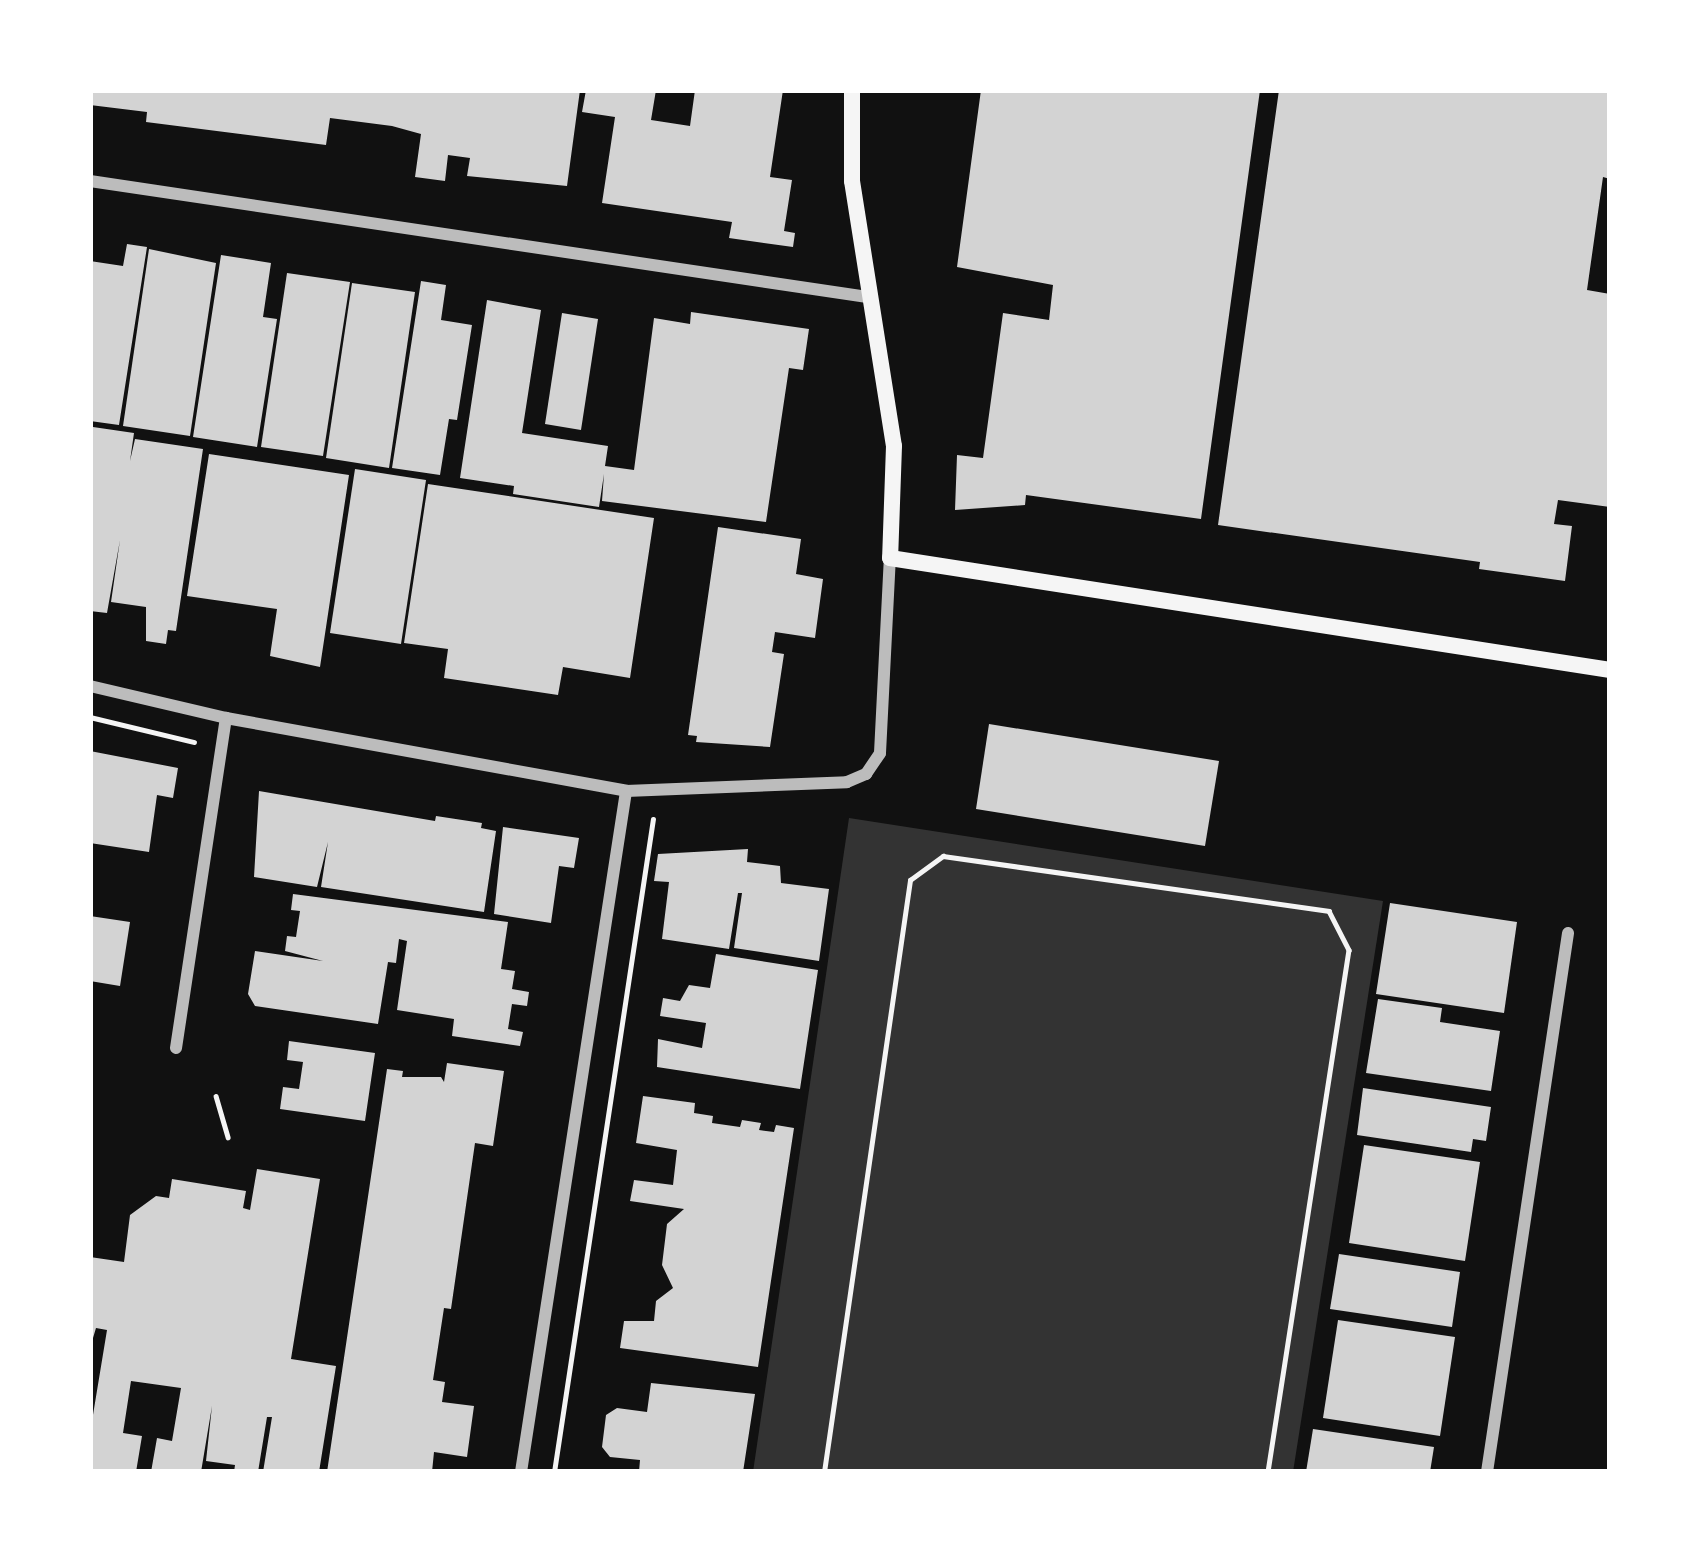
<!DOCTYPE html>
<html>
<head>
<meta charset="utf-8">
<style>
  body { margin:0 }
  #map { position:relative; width:1700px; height:1562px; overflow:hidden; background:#111; font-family:Barlow,sans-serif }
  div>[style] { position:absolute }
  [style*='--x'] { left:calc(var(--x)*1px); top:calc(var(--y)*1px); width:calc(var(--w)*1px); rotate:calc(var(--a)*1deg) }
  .water>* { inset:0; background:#333 }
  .building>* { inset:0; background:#d3d3d3 }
  .path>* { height:4.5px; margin:-2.25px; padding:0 2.25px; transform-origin:2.25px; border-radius:2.25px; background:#f5f5f5 }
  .minor>* { height:12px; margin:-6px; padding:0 6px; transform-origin:6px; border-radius:6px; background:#bcbcbc }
  .secondary>* { height:16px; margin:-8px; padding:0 8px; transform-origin:8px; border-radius:8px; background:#f5f5f5 }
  span { translate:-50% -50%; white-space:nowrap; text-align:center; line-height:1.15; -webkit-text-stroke:9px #fff; paint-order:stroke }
  .frame { position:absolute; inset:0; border:93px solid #fff; pointer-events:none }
</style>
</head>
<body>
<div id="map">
  <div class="water">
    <i style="clip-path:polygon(849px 818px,1383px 901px,1293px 1472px,753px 1472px)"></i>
  </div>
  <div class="building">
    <i style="clip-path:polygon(90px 90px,580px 90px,567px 186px,467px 176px,470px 158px,448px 155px,445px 181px,415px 177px,421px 134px,392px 126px,330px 118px,326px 145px,146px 122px,147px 112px,90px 105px)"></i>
    <i style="clip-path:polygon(586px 90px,656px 90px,651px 120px,690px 126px,695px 90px,783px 90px,770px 177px,792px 180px,784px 231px,795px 233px,793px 247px,729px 238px,732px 222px,602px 203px,615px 117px,582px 112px)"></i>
    <i style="clip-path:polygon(981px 90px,1260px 90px,1201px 519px,1026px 495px,1025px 505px,955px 510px,957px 455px,983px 458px,1003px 313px,1049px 320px,1053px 285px,957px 267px)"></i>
    <i style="clip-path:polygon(1279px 90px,1610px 90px,1610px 179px,1603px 177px,1587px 290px,1610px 294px,1610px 507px,1558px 500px,1554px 524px,1572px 526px,1565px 581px,1479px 569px,1480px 562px,1218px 525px)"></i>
    <i style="clip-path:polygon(127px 244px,147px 247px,119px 425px,90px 421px,90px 261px,123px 266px)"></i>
    <i style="clip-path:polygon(149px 249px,216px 263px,190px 436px,123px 426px)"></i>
    <i style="clip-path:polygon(221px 255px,271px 263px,263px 317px,277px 319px,257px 447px,193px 437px)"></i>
    <i style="clip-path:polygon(287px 273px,350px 282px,323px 456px,261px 447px)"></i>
    <i style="clip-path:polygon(421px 281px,446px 285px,441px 320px,472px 325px,457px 420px,449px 419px,440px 475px,392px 468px)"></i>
    <i style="clip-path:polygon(352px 283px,415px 292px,389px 468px,326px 458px)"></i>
    <i style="clip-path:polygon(487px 300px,541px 310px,522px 433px,608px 446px,605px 466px,634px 470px,654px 318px,690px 324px,691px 312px,809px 329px,803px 370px,789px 368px,766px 522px,602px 501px,604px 474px,599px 507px,513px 494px,514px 486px,460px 478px)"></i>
    <i style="clip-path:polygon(562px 313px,598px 319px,581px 430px,545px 424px)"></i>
    <i style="clip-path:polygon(93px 427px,134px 433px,130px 461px,135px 439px,203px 449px,176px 631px,168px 630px,166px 644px,146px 641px,146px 607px,111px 602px,120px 540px,107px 613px,90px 611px)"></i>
    <i style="clip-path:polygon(209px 454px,349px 475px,320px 667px,270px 656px,277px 609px,187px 596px)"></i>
    <i style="clip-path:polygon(355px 469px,426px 480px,401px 644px,330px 633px)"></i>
    <i style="clip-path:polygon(428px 484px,654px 518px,630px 678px,563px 667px,558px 695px,444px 678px,448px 649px,404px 643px)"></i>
    <i style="clip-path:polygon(718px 527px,801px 539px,796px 574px,823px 579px,815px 638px,775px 632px,772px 652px,784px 654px,770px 747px,696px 742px,697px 736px,688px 735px)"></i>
    <i style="clip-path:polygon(989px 724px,1219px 761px,1205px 846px,976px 809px)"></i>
    <i style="clip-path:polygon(90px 751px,178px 768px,173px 798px,157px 795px,149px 852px,90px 843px)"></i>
    <i style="clip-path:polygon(259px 791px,435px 821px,436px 816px,482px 823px,481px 828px,496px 831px,484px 912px,321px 887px,328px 842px,317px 887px,254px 877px)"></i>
    <i style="clip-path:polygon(503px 827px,579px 838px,574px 868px,559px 866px,551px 923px,494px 914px)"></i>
    <i style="clip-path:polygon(748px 849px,747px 862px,780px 866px,781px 883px,829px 889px,819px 961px,734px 948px,742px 893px,738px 893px,729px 949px,662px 939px,669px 882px,654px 881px,658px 854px)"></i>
    <i style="clip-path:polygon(293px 894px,508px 922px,501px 969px,515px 971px,512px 989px,529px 992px,527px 1006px,512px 1004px,508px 1029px,523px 1032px,520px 1046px,452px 1036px,454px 1019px,397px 1010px,407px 941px,399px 939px,396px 963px,388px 962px,378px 1024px,255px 1006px,248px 994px,255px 951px,323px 961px,285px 951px,287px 936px,296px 937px,300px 911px,291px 910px)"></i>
    <i style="clip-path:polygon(1390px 903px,1517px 922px,1504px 1013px,1376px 994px)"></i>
    <i style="clip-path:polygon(90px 916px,130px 922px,120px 986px,90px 981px)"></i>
    <i style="clip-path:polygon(716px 954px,818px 970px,800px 1089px,657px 1067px,658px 1039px,702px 1048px,706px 1023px,660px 1016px,663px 998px,680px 1001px,689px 985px,710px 988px)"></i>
    <i style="clip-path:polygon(1378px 999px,1442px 1008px,1440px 1022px,1500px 1031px,1491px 1091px,1366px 1073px)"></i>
    <i style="clip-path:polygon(289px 1041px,375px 1053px,365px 1121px,280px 1109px,283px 1087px,299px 1089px,303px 1062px,287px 1060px)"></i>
    <i style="clip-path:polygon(447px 1063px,504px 1071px,493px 1146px,475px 1143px,451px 1309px,444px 1308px,433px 1380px,445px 1382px,442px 1402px,474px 1406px,467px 1457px,434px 1452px,432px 1472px,327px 1472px,387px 1069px,403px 1071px,402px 1077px,441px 1077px,444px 1082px)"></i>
    <i style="clip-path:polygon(1363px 1088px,1491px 1107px,1486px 1141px,1473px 1139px,1471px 1152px,1357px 1135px)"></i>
    <i style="clip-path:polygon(643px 1096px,695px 1103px,694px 1113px,713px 1116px,712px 1123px,740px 1127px,742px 1120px,761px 1123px,759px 1130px,774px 1132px,776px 1125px,794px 1128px,758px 1367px,620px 1348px,624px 1321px,654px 1321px,656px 1301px,673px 1288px,662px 1265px,667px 1224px,684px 1209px,630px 1201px,634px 1180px,673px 1185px,677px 1150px,636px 1143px)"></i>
    <i style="clip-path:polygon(1364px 1145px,1480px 1162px,1465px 1261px,1349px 1243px)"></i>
    <i style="clip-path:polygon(257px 1169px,320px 1179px,291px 1359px,336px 1366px,319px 1472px,263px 1472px,272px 1417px,267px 1417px,258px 1472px,234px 1472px,235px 1465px,206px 1461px,212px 1406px,201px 1472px,151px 1472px,157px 1438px,172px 1441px,181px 1388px,131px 1381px,123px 1433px,142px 1436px,136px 1472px,90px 1472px,90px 1433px,107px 1330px,96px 1328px,90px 1348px,90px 1257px,124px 1262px,130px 1215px,156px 1196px,169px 1198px,172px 1179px,246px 1191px,243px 1208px,250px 1210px)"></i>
    <i style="clip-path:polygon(1339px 1254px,1460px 1272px,1452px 1327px,1330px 1309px)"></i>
    <i style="clip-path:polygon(1338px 1320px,1455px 1337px,1440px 1436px,1323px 1418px)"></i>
    <i style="clip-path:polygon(651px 1383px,755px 1394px,743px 1472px,639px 1472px,640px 1460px,610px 1457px,602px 1447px,606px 1415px,617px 1408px,647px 1412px)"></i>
    <i style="clip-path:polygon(1313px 1429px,1434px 1447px,1430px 1472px,1306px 1472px)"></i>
  </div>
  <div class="path">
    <i style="--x:90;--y:717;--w:107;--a:13.5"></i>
    <i style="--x:216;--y:1096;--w:43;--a:73.7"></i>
    <i style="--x:554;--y:1472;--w:660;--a:-81.38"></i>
    <i style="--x:824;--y:1472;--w:598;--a:-81.73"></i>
    <i style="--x:910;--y:880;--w:41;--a:-36"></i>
    <i style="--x:943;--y:856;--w:390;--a:8.1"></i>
    <i style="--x:1329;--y:911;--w:44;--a:62.9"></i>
    <i style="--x:1349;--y:950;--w:528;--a:98.82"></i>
  </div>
  <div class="minor">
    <i style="--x:90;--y:181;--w:786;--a:8.49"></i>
    <i style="--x:90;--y:686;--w:140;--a:13.2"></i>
    <i style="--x:226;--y:718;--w:407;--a:10.3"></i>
    <i style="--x:626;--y:791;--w:221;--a:-2.3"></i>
    <i style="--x:847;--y:782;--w:21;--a:-23"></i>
    <i style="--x:866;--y:774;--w:25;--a:-56"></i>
    <i style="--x:880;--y:753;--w:195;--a:-87.1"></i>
    <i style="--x:176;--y:1048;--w:334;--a:-81.4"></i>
    <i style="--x:521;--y:1472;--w:689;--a:-81.23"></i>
    <i style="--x:1487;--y:1472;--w:545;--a:-81.45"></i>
  </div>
  <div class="secondary">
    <i style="--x:852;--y:90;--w:91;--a:90"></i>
    <i style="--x:852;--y:181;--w:268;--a:81"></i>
    <i style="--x:894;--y:446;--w:112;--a:92"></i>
    <i style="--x:890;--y:558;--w:729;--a:8.84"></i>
  </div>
  <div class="frame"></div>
</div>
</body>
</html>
